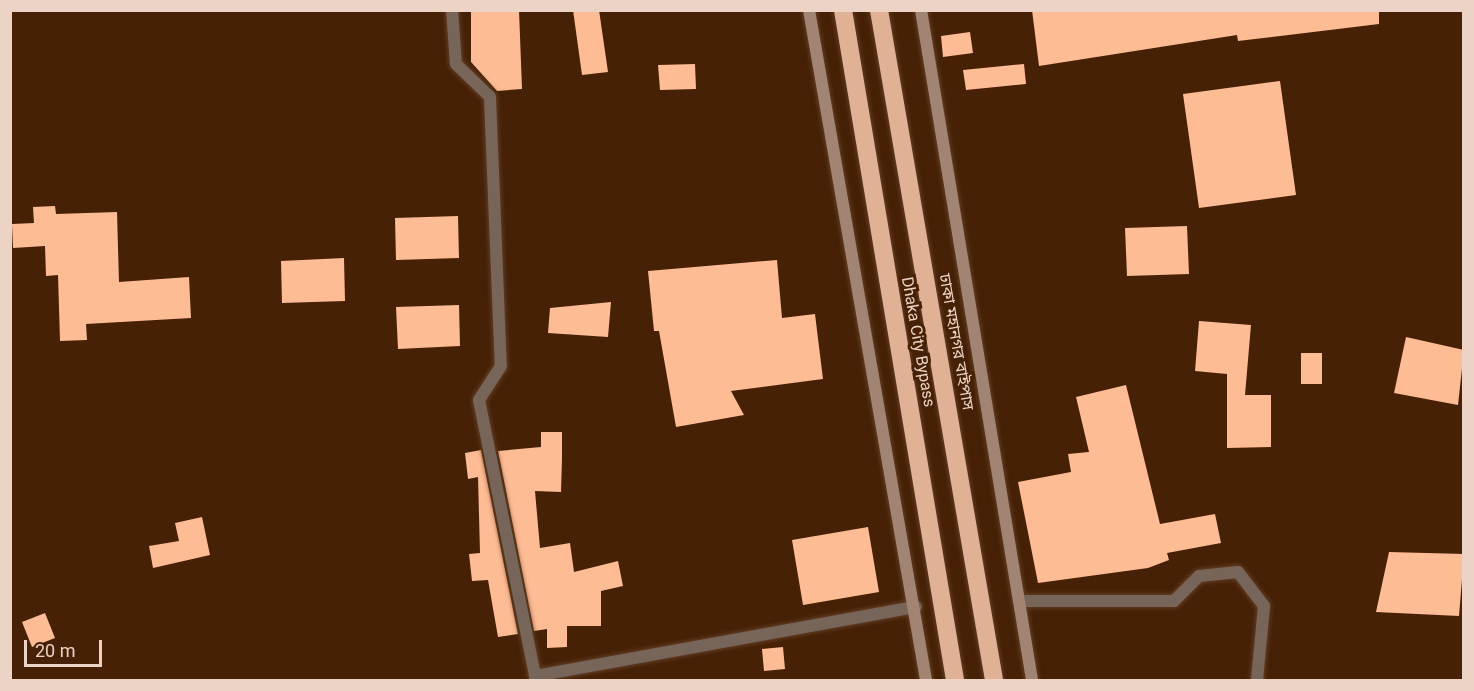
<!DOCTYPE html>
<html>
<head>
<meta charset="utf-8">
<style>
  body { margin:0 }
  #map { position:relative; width:1474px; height:691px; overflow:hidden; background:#462106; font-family:Roboto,"Noto Sans Bengali",sans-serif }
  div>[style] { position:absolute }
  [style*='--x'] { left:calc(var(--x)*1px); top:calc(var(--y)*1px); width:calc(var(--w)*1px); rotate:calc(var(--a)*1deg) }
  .building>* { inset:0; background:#fdbc94 }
  .roads { filter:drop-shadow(0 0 2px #613d25) drop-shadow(0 0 2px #613d25) }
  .street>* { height:12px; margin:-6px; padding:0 6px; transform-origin:6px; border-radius:6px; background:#786559 }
  .secondary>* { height:12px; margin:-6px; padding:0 6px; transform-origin:6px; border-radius:6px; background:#a28472 }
  .highway>* { height:18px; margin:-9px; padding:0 9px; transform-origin:9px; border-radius:9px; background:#e0b195 }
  span { translate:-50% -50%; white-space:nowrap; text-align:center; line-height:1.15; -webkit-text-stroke:6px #462106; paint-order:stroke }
  .street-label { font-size:16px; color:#ecd3c5 }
  .frame { position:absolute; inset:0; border:12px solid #ecd3c5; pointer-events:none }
  .scale { position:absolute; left:24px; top:640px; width:78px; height:27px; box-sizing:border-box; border:3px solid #ecd3c5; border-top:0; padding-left:8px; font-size:18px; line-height:21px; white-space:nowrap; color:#ecd3c5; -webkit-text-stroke:4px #462106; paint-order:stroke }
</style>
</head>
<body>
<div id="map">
  <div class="building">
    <i style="clip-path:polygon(471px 10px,519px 10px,522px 89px,497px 91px,471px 62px)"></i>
    <i style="clip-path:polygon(573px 10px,599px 10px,608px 72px,582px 75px)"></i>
    <i style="clip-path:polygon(1032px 10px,1379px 10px,1379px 24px,1238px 41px,1237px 35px,1039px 66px)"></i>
    <i style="clip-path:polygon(970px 32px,973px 53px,943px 57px,941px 36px)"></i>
    <i style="clip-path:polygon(695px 64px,696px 89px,660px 90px,658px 65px)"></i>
    <i style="clip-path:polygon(1024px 64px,1026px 84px,966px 90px,963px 70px)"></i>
    <i style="clip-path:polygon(1280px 81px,1296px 195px,1199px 208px,1183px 94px)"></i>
    <i style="clip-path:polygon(55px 206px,56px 214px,117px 212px,119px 282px,189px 277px,191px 318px,86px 324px,87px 340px,60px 341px,58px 275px,46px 276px,45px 246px,13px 248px,12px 224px,34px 223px,33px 207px)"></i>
    <i style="clip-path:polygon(458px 216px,459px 258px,396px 260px,395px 218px)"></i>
    <i style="clip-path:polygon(1187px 226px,1189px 274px,1127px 276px,1125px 228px)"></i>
    <i style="clip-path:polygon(344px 258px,345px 301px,282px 303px,281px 261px)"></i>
    <i style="clip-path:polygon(777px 260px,782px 318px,815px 314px,823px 379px,731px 391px,744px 415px,676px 427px,659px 331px,654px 331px,648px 271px)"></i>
    <i style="clip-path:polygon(611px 302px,608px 337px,548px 333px,550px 308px)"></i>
    <i style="clip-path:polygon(459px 305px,460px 346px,398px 349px,396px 307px)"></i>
    <i style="clip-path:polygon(1199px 321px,1251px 325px,1245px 395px,1271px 395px,1271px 447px,1227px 448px,1227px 374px,1195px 371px)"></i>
    <i style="clip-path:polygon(1406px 337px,1464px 350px,1458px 405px,1394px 393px)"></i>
    <i style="clip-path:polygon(1301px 353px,1322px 353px,1322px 384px,1301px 384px)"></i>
    <i style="clip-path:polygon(1126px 385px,1160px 524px,1215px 514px,1221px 543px,1167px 553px,1169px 560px,1148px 568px,1038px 583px,1018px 482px,1071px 472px,1068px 454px,1089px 452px,1076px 397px)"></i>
    <i style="clip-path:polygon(541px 432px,562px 432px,562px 459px,561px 492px,535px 491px,540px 548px,570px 543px,574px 572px,618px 561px,623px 586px,601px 591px,601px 626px,567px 626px,567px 647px,547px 648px,547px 629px,534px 631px,498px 451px,541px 447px)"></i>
    <i style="clip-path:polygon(481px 450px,518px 634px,498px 637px,488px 580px,472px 581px,469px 554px,480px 553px,478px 477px,468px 479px,465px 453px)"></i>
    <i style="clip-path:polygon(202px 517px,210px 555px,153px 568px,149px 546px,179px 541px,175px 523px)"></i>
    <i style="clip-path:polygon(868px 527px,879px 592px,803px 605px,792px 540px)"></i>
    <i style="clip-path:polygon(1389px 552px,1464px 554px,1459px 616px,1376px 612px)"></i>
    <i style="clip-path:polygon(45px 613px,55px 638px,32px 647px,22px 622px)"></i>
    <i style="clip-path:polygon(783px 647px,785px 669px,764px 671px,762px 649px)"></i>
  </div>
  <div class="roads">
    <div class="street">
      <i style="--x:452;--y:10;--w:54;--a:85.8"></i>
      <i style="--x:456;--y:64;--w:47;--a:44.1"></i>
      <i style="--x:490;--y:97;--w:269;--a:87.7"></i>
      <i style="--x:501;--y:366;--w:40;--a:122.9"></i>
      <i style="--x:479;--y:400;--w:282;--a:78.5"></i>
      <i style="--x:535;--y:676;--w:387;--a:-10.3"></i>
      <i style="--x:1020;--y:601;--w:154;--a:0"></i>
      <i style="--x:1174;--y:601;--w:35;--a:-45"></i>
      <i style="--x:1199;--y:576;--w:39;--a:-6"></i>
      <i style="--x:1238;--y:572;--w:43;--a:52.6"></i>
      <i style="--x:1264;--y:606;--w:74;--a:95.4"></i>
    </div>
    <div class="secondary">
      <i style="--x:809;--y:10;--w:680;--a:80.09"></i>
      <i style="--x:921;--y:10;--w:679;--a:80.59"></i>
    </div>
    <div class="highway">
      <i style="--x:843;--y:10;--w:679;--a:80.51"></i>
      <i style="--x:879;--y:10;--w:680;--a:80.26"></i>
    </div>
  </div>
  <div class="street-label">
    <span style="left:918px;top:342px;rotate:80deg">Dhaka City Bypass</span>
    <span style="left:956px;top:342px;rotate:80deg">ঢাকা মহানগর বাইপাস</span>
  </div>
  <div class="frame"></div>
  <div class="scale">20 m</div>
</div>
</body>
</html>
